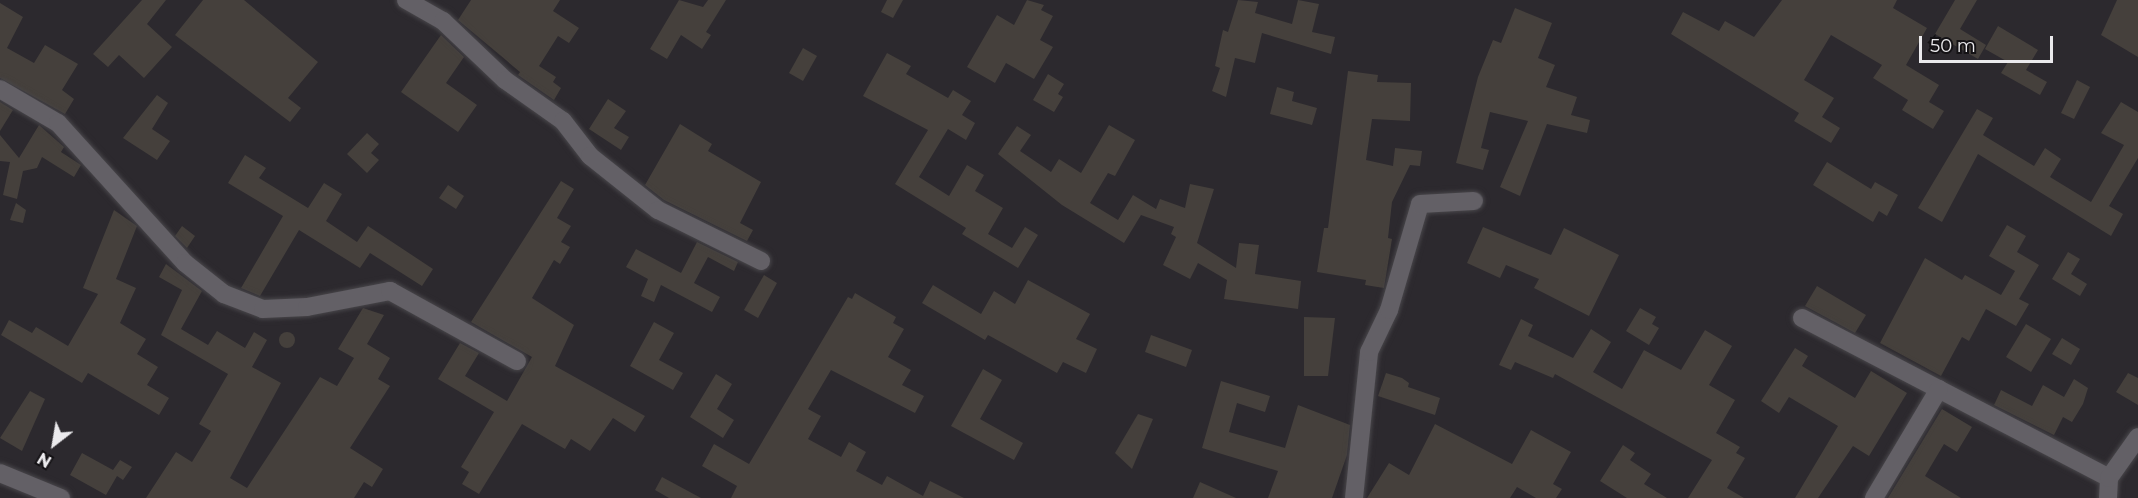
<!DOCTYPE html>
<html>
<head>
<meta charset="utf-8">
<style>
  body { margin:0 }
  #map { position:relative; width:2138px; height:498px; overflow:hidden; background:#2c292e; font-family:Montserrat,sans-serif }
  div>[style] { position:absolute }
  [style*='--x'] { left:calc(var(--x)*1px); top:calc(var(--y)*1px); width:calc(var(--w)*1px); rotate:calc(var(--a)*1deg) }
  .building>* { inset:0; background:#45403c }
  .round { border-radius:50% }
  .roads { filter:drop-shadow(0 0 2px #48464a) drop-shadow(0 0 2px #48464a) }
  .street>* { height:18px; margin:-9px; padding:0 9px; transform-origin:9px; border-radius:9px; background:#636066 }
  span { translate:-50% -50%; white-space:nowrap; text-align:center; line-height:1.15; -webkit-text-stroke:4.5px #141215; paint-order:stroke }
  .north { position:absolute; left:24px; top:414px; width:60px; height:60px; -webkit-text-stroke:4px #141215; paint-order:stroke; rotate:211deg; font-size:16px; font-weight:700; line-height:24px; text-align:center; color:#ebeaed }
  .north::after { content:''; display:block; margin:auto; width:21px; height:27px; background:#ebeaed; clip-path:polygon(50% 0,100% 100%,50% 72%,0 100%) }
  .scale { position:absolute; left:1919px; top:36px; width:134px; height:27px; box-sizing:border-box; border:3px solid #ebeaed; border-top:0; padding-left:8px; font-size:18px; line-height:21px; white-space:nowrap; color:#ebeaed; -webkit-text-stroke:4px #141215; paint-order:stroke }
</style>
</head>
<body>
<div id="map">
  <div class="building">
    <i style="clip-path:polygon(142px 0,166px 0,147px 24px,172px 47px,144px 78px,119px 55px,108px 67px,93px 54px)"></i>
    <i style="clip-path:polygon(203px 0,244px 0,318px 62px,288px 98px,301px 108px,290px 122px,175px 35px)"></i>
    <i style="clip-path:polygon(471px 0,560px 0,553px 11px,579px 28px,569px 43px,558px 36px,539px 66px,556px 77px,553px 82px,561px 88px,554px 100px,518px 75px,520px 72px,458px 20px)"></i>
    <i style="clip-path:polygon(679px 0,703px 7px,708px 0,726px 0,706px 32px,711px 35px,702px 49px,681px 35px,667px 59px,650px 49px)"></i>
    <i style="clip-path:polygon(887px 0,903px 0,893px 18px,881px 12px)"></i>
    <i style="clip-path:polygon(1027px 0,1044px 5px,1041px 10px,1053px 16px,1040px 40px,1053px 47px,1034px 79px,1006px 63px,995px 83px,967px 67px,997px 15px,1014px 25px)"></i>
    <i style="clip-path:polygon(1238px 0,1258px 2px,1255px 13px,1292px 24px,1298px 0,1319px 4px,1312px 32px,1335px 37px,1331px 54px,1262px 33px,1255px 63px,1235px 58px,1226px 97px,1212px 91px,1220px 68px,1215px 66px,1223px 30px,1228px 32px)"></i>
    <i style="clip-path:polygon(1782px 0,1897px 0,1893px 8px,1927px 28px,1906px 65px,1939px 85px,1929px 102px,1944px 111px,1933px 129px,1902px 110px,1908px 100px,1873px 78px,1882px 65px,1831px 35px,1804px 80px,1834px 98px,1822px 117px,1840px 128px,1831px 143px,1794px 121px,1799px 113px,1671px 34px,1683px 12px,1719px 31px,1725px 21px,1754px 37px)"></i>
    <i style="clip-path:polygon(1955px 0,1977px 0,1960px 29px,1986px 45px,1978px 59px,1935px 34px)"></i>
    <i style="clip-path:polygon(2117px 0,2138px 0,2138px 57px,2101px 35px)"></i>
    <i style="clip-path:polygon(0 3px,23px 17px,7px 48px,34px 63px,45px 45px,78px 64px,62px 90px,74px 99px,65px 114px,0 78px)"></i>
    <i style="clip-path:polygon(1515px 8px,1552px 23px,1538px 58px,1555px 65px,1546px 87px,1577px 97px,1571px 115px,1590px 120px,1587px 133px,1547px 124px,1520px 196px,1500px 187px,1528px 121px,1490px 112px,1481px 148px,1489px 150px,1483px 170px,1456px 163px,1478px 77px,1493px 40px,1501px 43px)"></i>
    <i style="clip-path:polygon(1998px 26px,2038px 50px,2026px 70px,2047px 82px,2040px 95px,2001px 73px,2008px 62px,1985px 49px)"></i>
    <i style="clip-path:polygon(441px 35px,464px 57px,446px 83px,477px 105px,458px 132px,401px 92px)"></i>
    <i style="clip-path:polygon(803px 48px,817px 56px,803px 81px,789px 73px)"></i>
    <i style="clip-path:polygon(887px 53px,911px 66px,906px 74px,948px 98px,953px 90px,971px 101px,962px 115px,975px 123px,966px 140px,948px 129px,919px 177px,949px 196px,967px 165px,984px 175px,975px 191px,1003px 208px,988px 234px,1012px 248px,1025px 227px,1038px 235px,1018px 268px,962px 234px,966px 228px,895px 184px,928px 130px,863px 96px)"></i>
    <i style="clip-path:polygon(1348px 71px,1378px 75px,1377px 82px,1411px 83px,1410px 121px,1372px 119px,1366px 160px,1393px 166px,1395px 148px,1422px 151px,1420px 166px,1410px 165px,1392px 202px,1388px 238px,1392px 239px,1384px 288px,1365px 285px,1366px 280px,1317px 272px,1324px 228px,1328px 228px)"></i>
    <i style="clip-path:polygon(1048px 74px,1064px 84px,1058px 94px,1063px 97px,1054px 112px,1033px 100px)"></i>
    <i style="clip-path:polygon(2077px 80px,2090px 87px,2074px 119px,2061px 113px)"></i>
    <i style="clip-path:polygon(1277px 87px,1294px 92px,1292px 101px,1317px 108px,1312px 125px,1270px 114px)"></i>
    <i style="clip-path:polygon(157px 95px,168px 103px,152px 129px,170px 141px,157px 160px,123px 138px)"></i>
    <i style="clip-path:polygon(608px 99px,626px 111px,614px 128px,629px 137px,621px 150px,589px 129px)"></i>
    <i style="clip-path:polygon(0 102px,13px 110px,0 131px)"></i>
    <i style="clip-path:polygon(2121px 102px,2138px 112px,2138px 158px,2109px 206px,2123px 214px,2111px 236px,1978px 154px,1942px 222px,1918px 208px,1977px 109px,1993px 118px,1983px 135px,2034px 166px,2045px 148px,2061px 159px,2050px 177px,2091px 202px,2124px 145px,2101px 133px)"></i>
    <i style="clip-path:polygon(680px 124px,712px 144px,708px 151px,761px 182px,740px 223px,753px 230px,747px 241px,664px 200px,645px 185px)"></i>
    <i style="clip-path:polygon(39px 125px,64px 147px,61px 152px,81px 165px,74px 177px,42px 157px,37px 168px,23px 171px,17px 199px,3px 195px,10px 162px,0 161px,0 135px,19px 158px)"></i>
    <i style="clip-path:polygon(1109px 125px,1135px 140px,1115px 176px,1108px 173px,1090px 203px,1118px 220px,1133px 195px,1156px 209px,1160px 199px,1185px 208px,1190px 184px,1214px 189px,1197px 243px,1236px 268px,1239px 243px,1259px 245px,1255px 274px,1301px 281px,1298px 309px,1224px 299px,1227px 280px,1198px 263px,1190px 279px,1163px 265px,1176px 237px,1171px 234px,1174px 227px,1141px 215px,1124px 243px,1062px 205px,998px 154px,1017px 126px,1031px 135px,1020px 151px,1051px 172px,1059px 159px,1081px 173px)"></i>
    <i style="clip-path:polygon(367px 133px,379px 144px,371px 153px,379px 160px,367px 173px,347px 154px)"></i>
    <i style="clip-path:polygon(245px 155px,266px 168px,259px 178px,308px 208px,324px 183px,342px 194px,326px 221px,357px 242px,368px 226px,433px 269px,422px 286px,370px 253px,360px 268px,299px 230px,260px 296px,241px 288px,283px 216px,228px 183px)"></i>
    <i style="clip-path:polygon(1827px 162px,1871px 189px,1875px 182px,1898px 195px,1887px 216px,1879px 211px,1873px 222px,1813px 185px)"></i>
    <i style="clip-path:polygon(561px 181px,574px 189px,557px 218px,571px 226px,561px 242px,570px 247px,560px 264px,554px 260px,532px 298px,574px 325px,555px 366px,645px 416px,635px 432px,613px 418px,590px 451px,571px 439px,565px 449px,522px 424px,479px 494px,462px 484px,469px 472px,461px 467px,494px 412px,438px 379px,460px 343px,479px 353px,465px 376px,507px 401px,532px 357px,471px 322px)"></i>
    <i style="clip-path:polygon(448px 185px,464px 196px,456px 209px,439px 198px)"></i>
    <i style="clip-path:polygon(16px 203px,26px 210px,23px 223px,10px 220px)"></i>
    <i style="clip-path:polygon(114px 210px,137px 226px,116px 279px,136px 288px,120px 323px,146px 339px,137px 354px,158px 367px,147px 385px,169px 398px,159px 415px,88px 373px,82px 383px,1px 335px,9px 320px,32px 333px,36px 327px,68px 346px,98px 294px,83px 288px)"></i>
    <i style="clip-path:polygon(2007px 225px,2026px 236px,2017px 252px,2039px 265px,2019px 299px,2029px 304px,2016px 326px,1986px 309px,1969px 341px,1962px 337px,1941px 376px,1880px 343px,1925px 258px,1962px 280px,1965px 275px,2001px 295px,2015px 271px,1989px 256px)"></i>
    <i style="clip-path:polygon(182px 226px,195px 236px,187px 248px,175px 236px)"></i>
    <i style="clip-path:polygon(1483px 227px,1551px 255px,1564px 228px,1619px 255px,1589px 316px,1534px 288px,1539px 279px,1506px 265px,1500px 278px,1467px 263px)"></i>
    <i style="clip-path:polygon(697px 242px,738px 262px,734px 271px,708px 257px,694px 283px,720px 297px,712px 312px,661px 285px,654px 302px,641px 296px,648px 279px,626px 267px,636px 249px,681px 273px)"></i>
    <i style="clip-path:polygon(2068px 252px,2080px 259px,2071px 274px,2087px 284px,2080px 296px,2052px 279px)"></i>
    <i style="clip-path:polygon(166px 264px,202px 291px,181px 329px,208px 345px,217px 331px,245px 348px,254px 332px,267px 340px,252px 367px,281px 383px,230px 478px,247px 488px,320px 377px,337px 386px,354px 358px,338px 349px,363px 308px,384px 315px,367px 344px,390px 358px,378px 379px,390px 386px,350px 448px,383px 469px,372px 487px,364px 482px,354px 498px,146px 498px,176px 452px,192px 462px,211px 431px,199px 424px,228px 374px,161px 335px,182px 290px,159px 277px)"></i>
    <i style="clip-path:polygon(764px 275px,777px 283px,758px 318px,744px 310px)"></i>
    <i style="clip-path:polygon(1028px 280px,1090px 314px,1076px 339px,1097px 349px,1086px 373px,1063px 362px,1057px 373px,988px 335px,985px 340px,922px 303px,933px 285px,981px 314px,994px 291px,1015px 304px)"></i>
    <i style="clip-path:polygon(1817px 286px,1866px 315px,1855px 333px,1805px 306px)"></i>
    <i style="clip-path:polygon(855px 293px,896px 317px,893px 323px,904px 329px,888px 357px,911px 370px,902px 385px,924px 396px,915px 413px,831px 370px,808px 409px,821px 416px,808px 439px,841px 457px,849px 442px,866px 452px,856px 471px,882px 485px,887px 476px,923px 496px,930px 481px,964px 498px,731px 498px,737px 486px,702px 466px,714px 444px,749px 464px,848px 297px,852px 299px)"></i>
    <i style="clip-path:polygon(1640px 308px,1656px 317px,1652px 324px,1659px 328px,1649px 345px,1626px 331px)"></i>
    <i style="clip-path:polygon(1304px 317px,1335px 318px,1328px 376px,1304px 376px)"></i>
    <i style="clip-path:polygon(1521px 319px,1533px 325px,1528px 336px,1573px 358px,1591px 329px,1611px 342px,1593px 372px,1622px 389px,1644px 350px,1681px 370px,1705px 330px,1732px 346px,1709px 385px,1735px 400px,1716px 433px,1740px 447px,1736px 453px,1745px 458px,1727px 488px,1744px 498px,1688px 498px,1712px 460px,1555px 374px,1553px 378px,1515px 362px,1511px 370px,1499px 365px)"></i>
    <i style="clip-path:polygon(654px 322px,674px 333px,659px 360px,683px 373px,673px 390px,630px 366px)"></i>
    <i style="clip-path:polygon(2026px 324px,2051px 339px,2031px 372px,2006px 357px)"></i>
    <i class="round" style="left:279px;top:332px;width:16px;height:16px"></i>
    <i style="clip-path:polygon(1151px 335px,1192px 350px,1186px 367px,1145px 352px)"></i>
    <i style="clip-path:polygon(2062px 338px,2080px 349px,2071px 365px,2052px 354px)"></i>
    <i style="clip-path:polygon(1795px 348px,1808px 356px,1802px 366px,1855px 398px,1871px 371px,1907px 393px,1869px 456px,1853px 446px,1818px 498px,1795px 498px,1838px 426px,1789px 397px,1779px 413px,1761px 401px)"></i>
    <i style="clip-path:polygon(983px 369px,1002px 380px,980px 419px,1023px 443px,1014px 460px,951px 426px)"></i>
    <i style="clip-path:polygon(1386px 373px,1402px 378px,1409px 383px,1408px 387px,1440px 398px,1435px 415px,1378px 396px)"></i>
    <i style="clip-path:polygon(2128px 373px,2138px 378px,2138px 405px,2116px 392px)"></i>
    <i style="clip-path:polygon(716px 374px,732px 384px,717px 409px,734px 420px,723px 438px,690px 417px)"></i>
    <i style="clip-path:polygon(2074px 379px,2088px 388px,2083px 404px,2072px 422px,2063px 417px,2054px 435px,1994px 405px,2001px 390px,2032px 406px,2043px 385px,2064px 397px)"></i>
    <i style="clip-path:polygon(1221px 381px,1270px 396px,1265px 412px,1237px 403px,1229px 432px,1285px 448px,1298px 405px,1350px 425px,1347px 455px,1332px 498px,1268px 498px,1278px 471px,1202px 448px)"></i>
    <i style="clip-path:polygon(30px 391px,45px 399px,22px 451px,0 438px)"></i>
    <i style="clip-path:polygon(1942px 409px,1972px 427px,1957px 452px,1944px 444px,1925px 476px,1961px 498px,1888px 498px)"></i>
    <i style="clip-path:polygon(1138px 414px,1153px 419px,1132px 469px,1115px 453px)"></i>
    <i style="clip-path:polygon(1435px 424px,1512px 464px,1531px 430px,1571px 452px,1553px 484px,1562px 489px,1556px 498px,1536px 498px,1517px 487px,1510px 498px,1367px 498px,1389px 463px,1409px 475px)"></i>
    <i style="clip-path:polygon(1623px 445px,1635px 453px,1630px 460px,1651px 474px,1644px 484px,1667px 498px,1627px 498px,1600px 481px)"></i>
    <i style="clip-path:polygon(82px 453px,113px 470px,120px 460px,132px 467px,123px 480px,117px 476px,106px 495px,70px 475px)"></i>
    <i style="clip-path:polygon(662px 477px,701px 498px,669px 498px,655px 490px)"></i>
    <i style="clip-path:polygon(1200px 482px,1236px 498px,1193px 498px)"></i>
  </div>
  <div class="roads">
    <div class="street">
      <i style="--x:406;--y:0;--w:43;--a:29.6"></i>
      <i style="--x:443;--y:21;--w:86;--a:43.6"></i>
      <i style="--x:505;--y:80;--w:71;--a:35.3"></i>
      <i style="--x:563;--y:121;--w:44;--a:52.4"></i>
      <i style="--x:590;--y:156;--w:87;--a:38.5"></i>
      <i style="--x:658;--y:210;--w:115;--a:26.3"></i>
      <i style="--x:0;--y:89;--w:67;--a:30.4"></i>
      <i style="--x:58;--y:123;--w:189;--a:47.8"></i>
      <i style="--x:185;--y:263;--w:50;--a:38.5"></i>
      <i style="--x:224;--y:294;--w:42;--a:21"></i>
      <i style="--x:263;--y:309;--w:44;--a:-2.6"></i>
      <i style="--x:307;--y:307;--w:85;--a:-10.9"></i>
      <i style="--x:390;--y:291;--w:145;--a:28.9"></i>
      <i style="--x:1802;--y:318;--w:346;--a:27.5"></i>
      <i style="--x:0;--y:473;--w:66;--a:22.3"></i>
      <i style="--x:1354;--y:498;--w:147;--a:-84.1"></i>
      <i style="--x:1369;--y:352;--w:47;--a:-64.5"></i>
      <i style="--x:1389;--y:310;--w:110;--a:-73.7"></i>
      <i style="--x:1420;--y:204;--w:54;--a:-3.2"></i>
      <i style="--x:1874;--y:498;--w:127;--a:-59.2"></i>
      <i style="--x:2108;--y:498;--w:20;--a:-87"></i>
      <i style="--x:2109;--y:478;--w:50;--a:-54.7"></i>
    </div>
  </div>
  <div class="north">N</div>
  <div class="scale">50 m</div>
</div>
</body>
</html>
